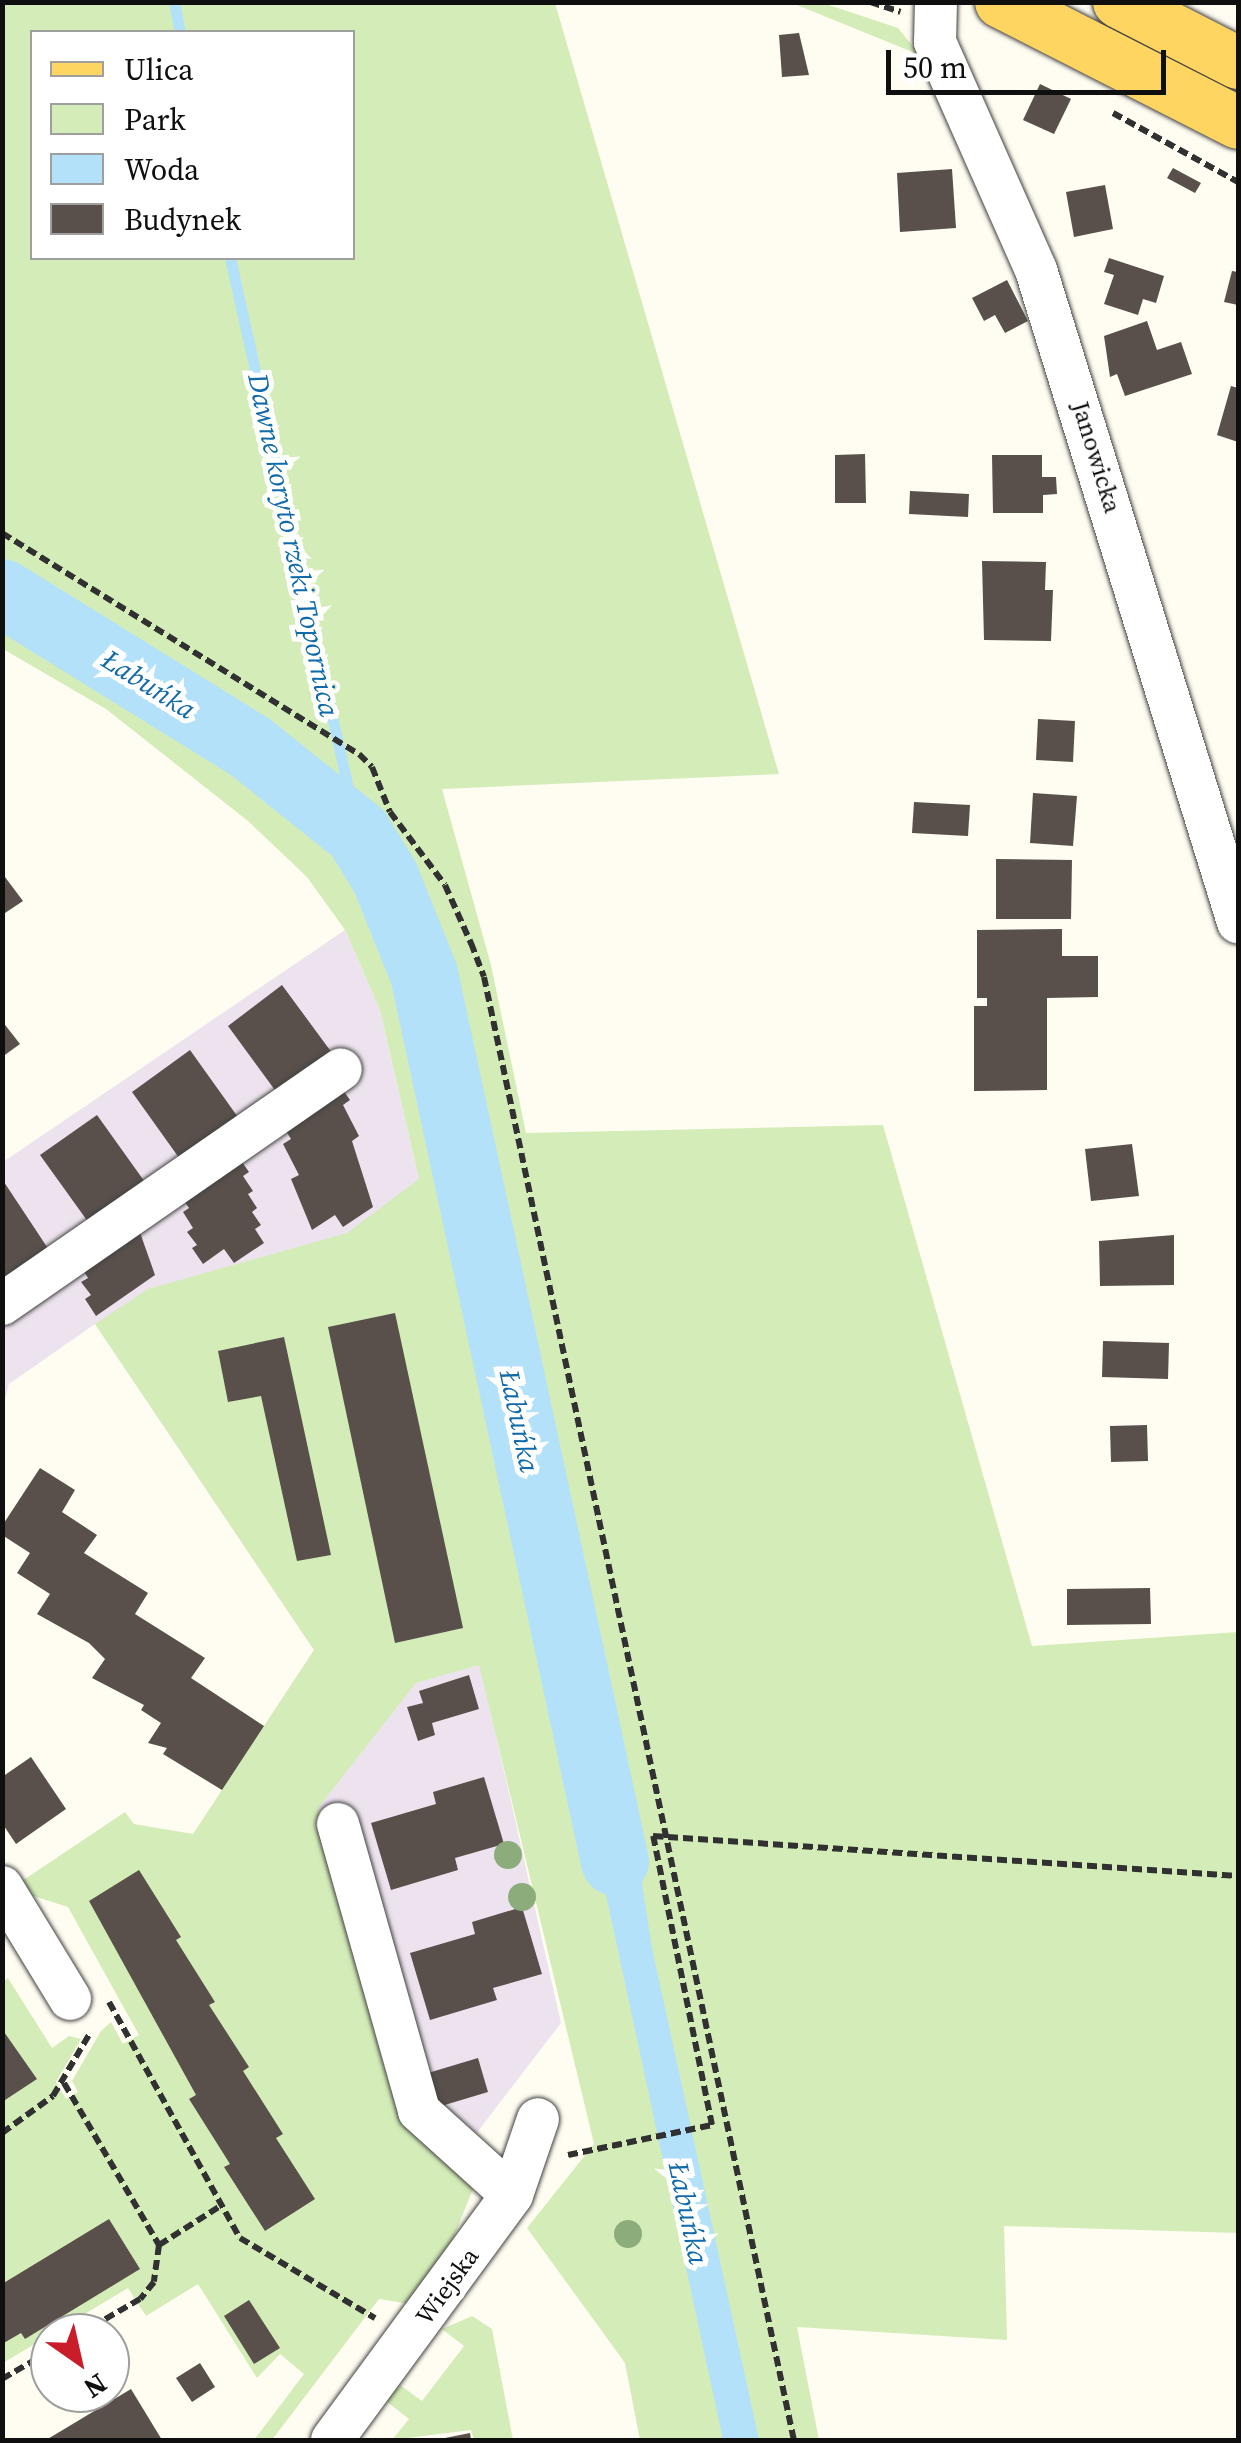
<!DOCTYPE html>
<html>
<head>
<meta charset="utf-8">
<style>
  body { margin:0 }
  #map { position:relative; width:1241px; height:2443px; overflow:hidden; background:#fffcf1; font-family:"Source Serif 4",serif }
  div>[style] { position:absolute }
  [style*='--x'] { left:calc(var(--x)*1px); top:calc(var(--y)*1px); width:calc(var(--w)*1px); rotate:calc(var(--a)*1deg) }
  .industrial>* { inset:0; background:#ede3ee }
  .green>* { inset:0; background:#d4edb8 }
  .water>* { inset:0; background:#b3e1fa }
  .stream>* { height:11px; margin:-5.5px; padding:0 5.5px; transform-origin:5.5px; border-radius:5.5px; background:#b3e1fa }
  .river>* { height:68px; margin:-34px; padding:0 34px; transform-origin:34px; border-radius:34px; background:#b3e1fa }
  .building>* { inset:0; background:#59504b }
  .path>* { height:6px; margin-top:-3px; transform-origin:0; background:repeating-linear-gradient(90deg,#313131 0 10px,transparent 0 15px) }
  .roads { filter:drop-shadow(0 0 2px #424242) drop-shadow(0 0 2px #424242) }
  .minor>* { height:42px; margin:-21px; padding:0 21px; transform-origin:21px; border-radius:21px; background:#fff }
  .major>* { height:52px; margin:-26px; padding:0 26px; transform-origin:26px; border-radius:26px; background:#ffd561 }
  .trees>* { width:28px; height:28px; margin:-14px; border-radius:50%; background:#8cad7b }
  span { translate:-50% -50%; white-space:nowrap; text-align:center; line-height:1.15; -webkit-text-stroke:10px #fff; paint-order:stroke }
  .street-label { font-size:25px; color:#0f0f0f }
  .water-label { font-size:28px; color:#106aaa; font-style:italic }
  .frame { position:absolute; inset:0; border:5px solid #0f0f0f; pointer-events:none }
  .legend { position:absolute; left:30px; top:30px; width:325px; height:230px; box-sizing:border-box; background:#fff; border:2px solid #9f9f9f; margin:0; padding:12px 18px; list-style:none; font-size:30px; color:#0f0f0f }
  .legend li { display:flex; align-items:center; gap:20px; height:50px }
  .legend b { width:50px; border:2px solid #9f9f9f }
  .north { position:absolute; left:30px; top:2313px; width:100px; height:100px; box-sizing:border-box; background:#fff; border:2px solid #9f9f9f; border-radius:50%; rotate:146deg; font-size:28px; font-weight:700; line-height:40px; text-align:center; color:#0f0f0f }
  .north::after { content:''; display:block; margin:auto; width:35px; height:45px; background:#c91e2a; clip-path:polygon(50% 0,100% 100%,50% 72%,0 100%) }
  .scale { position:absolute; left:886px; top:50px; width:280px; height:45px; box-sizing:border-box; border:5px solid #0f0f0f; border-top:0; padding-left:12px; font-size:30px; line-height:35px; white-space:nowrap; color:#0f0f0f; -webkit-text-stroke:8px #fff; paint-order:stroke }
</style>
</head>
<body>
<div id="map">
  <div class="industrial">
    <i style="clip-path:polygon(345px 930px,380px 1010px,419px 1179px,480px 1665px,561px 2023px,452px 2165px,193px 1835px,314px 1650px,95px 1324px,9px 1384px,3px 1409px,3px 1162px)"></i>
  </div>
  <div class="green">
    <i style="clip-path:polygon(evenodd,3px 3px,555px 3px,779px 774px,442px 789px,491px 965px,526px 1133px,883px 1125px,1032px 1646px,1238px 1632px,1238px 2233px,1004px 2226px,1007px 2340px,797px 2327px,819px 2440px,640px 2440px,625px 2363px,527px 2228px,594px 2144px,479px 1665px,416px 1683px,318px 1808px,402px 2119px,473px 2189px,452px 2241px,410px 2304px,379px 2299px,272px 2440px,254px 2440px,304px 2374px,280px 2354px,257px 2378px,198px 2284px,146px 2316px,128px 2288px,3px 2363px,3px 1982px,8px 1978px,52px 2048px,69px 2036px,81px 2039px,56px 2082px,66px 2099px,78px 2092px,72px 2081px,101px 2031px,111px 2022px,123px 2044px,139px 2035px,68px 1907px,27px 1894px,19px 1883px,125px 1812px,134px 1824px,193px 1834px,314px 1650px,95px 1324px,148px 1289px,347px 1233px,419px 1179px,380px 1010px,345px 930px,307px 877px,248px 821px,106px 709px,3px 649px,3px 3px,32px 32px,352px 32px,352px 258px,32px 258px,32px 32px)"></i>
    <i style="clip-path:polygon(792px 3px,823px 3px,898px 28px,920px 55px)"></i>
    <i style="clip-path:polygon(472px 2316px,492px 2329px,513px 2440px,474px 2440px,471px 2430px,392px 2440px,409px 2419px,386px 2401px,400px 2385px,422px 2401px,464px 2346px,442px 2329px)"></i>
  </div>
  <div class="water">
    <i style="clip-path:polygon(617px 1766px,634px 1832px,652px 1948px,759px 2440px,723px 2440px,602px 1876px,587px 1846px,578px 1776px)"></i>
  </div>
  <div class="stream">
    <i style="--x:174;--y:2;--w:31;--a:79"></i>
    <i style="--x:230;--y:258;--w:589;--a:77.45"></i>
  </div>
  <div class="river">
    <i style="--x:2;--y:593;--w:291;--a:31.8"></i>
    <i style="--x:249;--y:746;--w:139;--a:38.6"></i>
    <i style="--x:358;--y:833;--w:52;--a:58.5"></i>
    <i style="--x:385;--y:877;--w:105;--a:68.1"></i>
    <i style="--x:424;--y:974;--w:908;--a:77.86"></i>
  </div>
  <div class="building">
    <i style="clip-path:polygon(799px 33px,809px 75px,782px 77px,779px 35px)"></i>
    <i style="clip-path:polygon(1040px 84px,1071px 99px,1054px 134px,1023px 120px)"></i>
    <i style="clip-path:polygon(1173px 168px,1201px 183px,1195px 193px,1167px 178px)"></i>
    <i style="clip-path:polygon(952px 169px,956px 228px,900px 232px,897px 173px)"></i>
    <i style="clip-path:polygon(1105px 185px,1113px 229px,1074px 237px,1066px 192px)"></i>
    <i style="clip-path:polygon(1109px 258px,1164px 276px,1156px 303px,1143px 299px,1138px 315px,1104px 304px,1114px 275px,1104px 272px)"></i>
    <i style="clip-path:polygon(1232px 271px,1238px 272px,1238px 305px,1224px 302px)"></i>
    <i style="clip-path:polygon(1007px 280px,1028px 321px,1005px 333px,995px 315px,984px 321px,972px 298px)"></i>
    <i style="clip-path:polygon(1147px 321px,1157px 350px,1181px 342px,1192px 374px,1125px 396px,1117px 374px,1110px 377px,1104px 336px)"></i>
    <i style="clip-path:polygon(1231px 386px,1238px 388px,1238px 442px,1217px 435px)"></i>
    <i style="clip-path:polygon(865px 454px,866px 503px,835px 503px,835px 455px)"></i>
    <i style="clip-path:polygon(992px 455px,1042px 455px,1042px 477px,1056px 477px,1057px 494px,1043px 495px,1043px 513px,993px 513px)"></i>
    <i style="clip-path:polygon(910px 491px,969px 494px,968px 517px,909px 514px)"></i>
    <i style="clip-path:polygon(982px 561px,1046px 562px,1045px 590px,1053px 590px,1051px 641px,984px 640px)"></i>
    <i style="clip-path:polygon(1038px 719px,1075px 721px,1073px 762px,1036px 760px)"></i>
    <i style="clip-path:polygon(1033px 793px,1077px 796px,1073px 846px,1030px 843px)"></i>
    <i style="clip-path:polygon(914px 802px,970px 805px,968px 836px,912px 833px)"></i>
    <i style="clip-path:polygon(996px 859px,1072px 860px,1071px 919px,996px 919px)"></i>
    <i style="clip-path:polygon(2px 873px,23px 901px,2px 915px)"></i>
    <i style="clip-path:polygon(1062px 929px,1062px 956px,1098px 956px,1098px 997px,1047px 998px,1047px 1090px,974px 1091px,974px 1006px,987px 1006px,987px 998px,977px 998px,977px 930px)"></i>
    <i style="clip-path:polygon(282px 985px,335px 1057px,280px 1097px,228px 1026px)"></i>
    <i style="clip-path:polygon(2px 1021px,20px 1044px,2px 1057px)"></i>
    <i style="clip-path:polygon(190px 1050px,240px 1120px,182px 1162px,132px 1092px)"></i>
    <i style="clip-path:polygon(340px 1086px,350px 1100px,343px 1105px,359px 1136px,352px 1141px,373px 1207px,343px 1227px,335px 1215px,312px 1230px,291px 1179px,299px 1175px,283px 1144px,291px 1139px,282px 1125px)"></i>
    <i style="clip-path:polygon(97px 1115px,147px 1185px,91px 1226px,40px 1155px)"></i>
    <i style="clip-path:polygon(1132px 1144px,1139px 1196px,1091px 1201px,1085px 1149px)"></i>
    <i style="clip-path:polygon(237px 1155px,249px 1172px,243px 1176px,253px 1191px,248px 1194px,257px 1208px,252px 1212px,261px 1225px,255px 1229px,264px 1243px,234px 1263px,224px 1249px,203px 1264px,192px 1248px,197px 1245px,187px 1232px,193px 1228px,183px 1212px,189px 1208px,180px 1195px)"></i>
    <i style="clip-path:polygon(2px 1179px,51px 1253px,2px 1284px)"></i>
    <i style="clip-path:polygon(137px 1224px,155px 1275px,96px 1316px,85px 1299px,91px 1295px,81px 1282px,88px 1278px,79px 1264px)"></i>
    <i style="clip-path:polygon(1174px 1235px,1174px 1285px,1100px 1286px,1099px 1241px)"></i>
    <i style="clip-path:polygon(395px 1313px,463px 1628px,395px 1643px,328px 1327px)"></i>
    <i style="clip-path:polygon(284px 1337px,331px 1555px,297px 1561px,261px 1396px,228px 1402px,218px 1351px)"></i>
    <i style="clip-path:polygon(1103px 1341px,1169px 1343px,1168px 1379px,1102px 1377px)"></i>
    <i style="clip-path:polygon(1147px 1425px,1148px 1461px,1111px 1462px,1110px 1426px)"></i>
    <i style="clip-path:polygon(40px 1468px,75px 1490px,62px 1512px,97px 1535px,84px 1553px,148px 1593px,135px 1614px,205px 1658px,191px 1678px,264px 1726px,222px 1790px,163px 1754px,167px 1748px,148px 1743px,161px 1723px,141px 1710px,144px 1705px,92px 1678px,105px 1659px,89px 1643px,37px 1614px,50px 1594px,17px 1573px,30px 1553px,2px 1535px,2px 1526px)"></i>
    <i style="clip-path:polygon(1150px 1588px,1151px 1624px,1067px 1625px,1067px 1589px)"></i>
    <i style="clip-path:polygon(469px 1675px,479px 1709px,432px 1723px,435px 1735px,418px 1741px,407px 1707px,423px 1703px,419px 1691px)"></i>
    <i style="clip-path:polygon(31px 1757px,66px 1809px,16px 1844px,2px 1823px,2px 1777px)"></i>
    <i style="clip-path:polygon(484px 1777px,504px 1844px,455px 1858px,458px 1870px,391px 1890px,371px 1823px,436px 1804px,433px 1792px)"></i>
    <i style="clip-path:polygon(139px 1870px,181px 1937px,176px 1940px,215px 2002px,209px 2005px,249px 2067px,243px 2071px,283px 2134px,276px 2138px,315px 2199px,265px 2231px,224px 2167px,230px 2164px,189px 2099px,196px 2095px,89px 1901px)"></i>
    <i style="clip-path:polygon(522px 1907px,542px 1974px,493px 1988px,497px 2000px,430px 2020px,410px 1953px,475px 1934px,472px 1922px)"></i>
    <i style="clip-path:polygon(2px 2029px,37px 2079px,2px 2102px)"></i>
    <i style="clip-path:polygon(478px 2058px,488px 2092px,438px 2107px,428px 2073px)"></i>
    <i style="clip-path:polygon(109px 2219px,140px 2269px,25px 2339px,21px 2333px,2px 2344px,2px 2284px)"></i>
    <i style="clip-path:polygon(249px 2300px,280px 2348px,254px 2364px,224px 2316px)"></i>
    <i style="clip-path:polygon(200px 2363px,215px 2387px,192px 2402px,176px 2378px)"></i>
    <i style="clip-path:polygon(131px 2389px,162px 2440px,46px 2440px)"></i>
    <i style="clip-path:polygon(470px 2433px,471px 2440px,440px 2440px,440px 2439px)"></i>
  </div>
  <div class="path">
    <i style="--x:870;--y:2;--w:32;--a:18"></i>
    <i style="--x:1113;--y:113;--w:143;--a:28.9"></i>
    <i style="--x:2;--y:533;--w:420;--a:31.8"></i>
    <i style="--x:359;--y:754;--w:18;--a:45"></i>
    <i style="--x:372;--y:767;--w:48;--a:68.2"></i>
    <i style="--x:390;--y:812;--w:91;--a:53"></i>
    <i style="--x:445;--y:885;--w:64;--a:65.9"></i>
    <i style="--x:471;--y:943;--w:36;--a:69"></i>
    <i style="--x:484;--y:977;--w:1495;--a:78.04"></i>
    <i style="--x:109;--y:2002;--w:270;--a:61"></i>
    <i style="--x:240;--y:2238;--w:157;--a:30.7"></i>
    <i style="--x:64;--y:2083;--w:188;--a:59.6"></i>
    <i style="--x:159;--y:2245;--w:37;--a:98"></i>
    <i style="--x:154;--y:2282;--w:22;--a:129"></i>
    <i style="--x:140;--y:2299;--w:68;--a:150"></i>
    <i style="--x:2;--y:2133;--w:63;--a:-36"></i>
    <i style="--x:53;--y:2096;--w:71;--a:-59.5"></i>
    <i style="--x:568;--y:2155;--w:147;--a:-11.8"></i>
    <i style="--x:712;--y:2125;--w:295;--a:-101.5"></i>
    <i style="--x:653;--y:1836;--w:586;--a:3.91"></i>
    <i style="--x:159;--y:2245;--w:75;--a:-32.4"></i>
    <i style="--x:2;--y:2379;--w:56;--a:-30.3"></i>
  </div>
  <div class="roads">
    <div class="minor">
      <i style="--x:936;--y:2;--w:40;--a:91.4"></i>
      <i style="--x:935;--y:42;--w:249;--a:66.1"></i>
      <i style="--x:1036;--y:270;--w:683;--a:72.79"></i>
      <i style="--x:2;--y:1304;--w:412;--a:-34.7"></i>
      <i style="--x:338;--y:1824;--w:298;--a:74.2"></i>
      <i style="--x:419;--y:2111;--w:125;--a:42.1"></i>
      <i style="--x:2;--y:1887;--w:131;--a:58.7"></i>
      <i style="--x:332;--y:2440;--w:304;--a:-53.7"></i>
      <i style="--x:512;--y:2195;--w:80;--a:-71.1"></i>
    </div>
    <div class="major">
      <i style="--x:1001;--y:2;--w:266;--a:27"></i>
      <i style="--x:1119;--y:2;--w:134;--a:27.1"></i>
    </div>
  </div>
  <div class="trees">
    <i style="left:508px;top:1855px"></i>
    <i style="left:522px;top:1897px"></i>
    <i style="left:628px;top:2234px"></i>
  </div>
  <div class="street-label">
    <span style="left:1097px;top:457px;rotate:73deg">Janowicka</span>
    <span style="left:447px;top:2286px;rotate:-54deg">Wiejska</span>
  </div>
  <div class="water-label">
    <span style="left:294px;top:545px;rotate:78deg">Dawne koryto rzeki Topornica</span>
    <span style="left:149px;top:684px;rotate:32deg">Łabuńka</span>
    <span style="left:520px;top:1421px;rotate:78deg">Łabuńka</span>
    <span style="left:689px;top:2213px;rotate:78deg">Łabuńka</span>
  </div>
  <div class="frame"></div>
  <ul class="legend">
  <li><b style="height:12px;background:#ffd561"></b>Ulica</li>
  <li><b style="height:28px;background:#d4edb8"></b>Park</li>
  <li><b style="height:28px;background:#b3e1fa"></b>Woda</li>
  <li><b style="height:28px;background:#59504b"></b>Budynek</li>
  </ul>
  <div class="north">N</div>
  <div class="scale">50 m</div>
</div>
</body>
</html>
